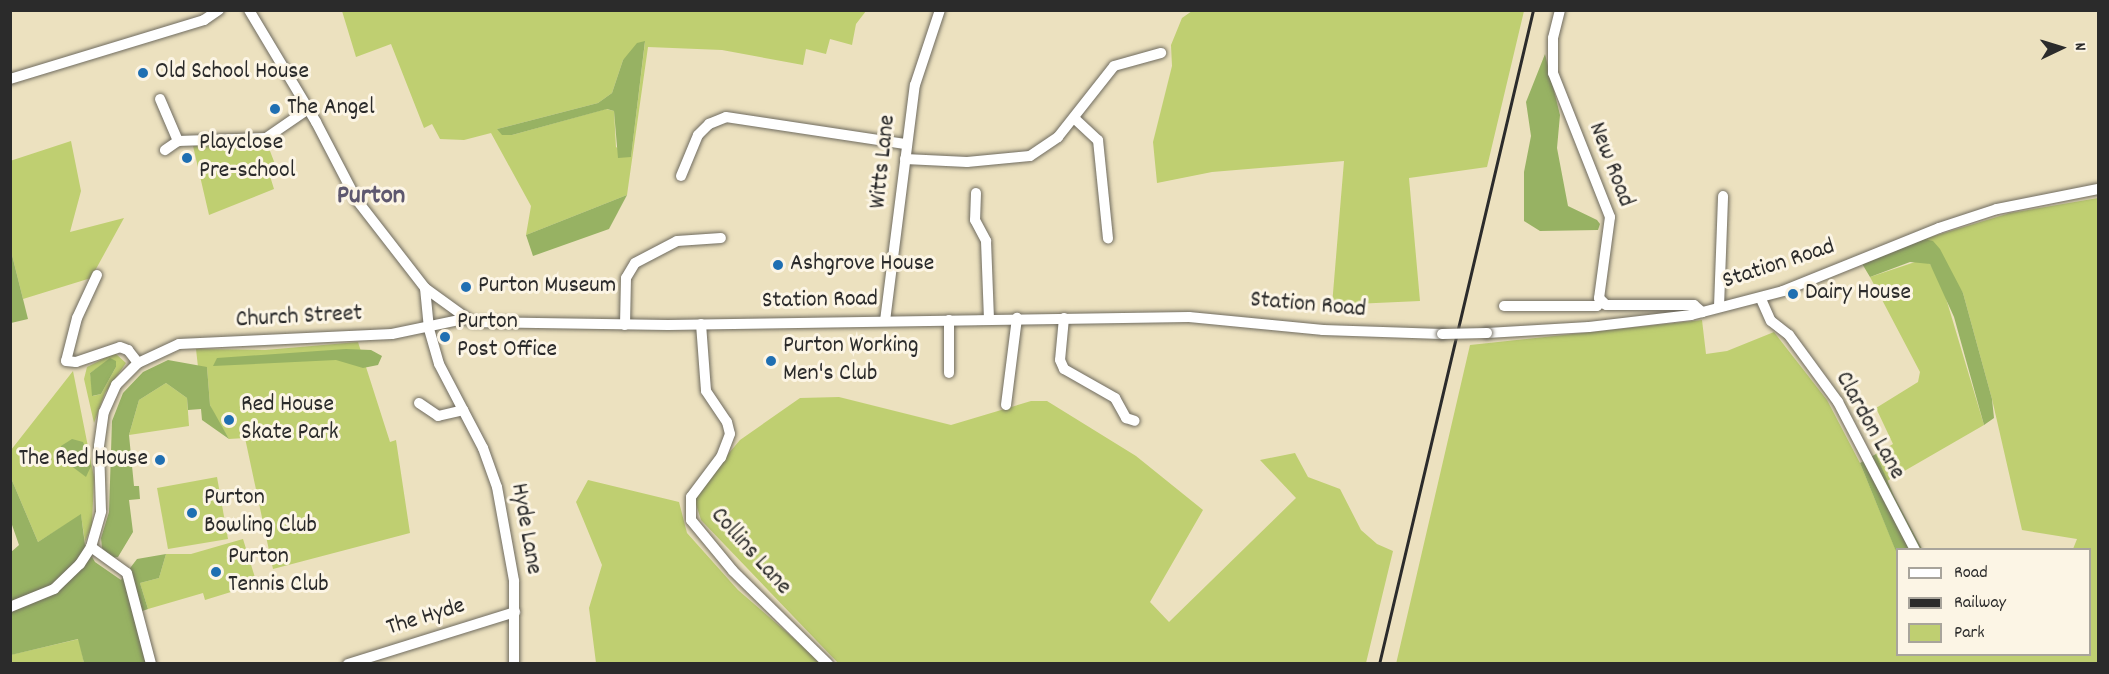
<!DOCTYPE html>
<html>
<head>
<meta charset="utf-8">
<style>
  body { margin:0 }
  #map { position:relative; width:2109px; height:674px; overflow:hidden; background:#ece1bf; font-family:Dekko,sans-serif }
  div>[style] { position:absolute }
  [style*='--x'] { left:calc(var(--x)*1px); top:calc(var(--y)*1px); width:calc(var(--w)*1px); rotate:calc(var(--a)*1deg) }
  .green>* { inset:0; background:#bfcf71 }
  .forest>* { inset:0; background:#97b263 }
  .roads { filter:drop-shadow(0 0 2px #6f6b5f) drop-shadow(0 0 2px #6f6b5f) }
  .minor>* { height:10px; margin:-5px; padding:0 5px; transform-origin:5px; border-radius:5px; background:#fff }
  .rail>* { height:3px; margin:-1.5px; padding:0 1.5px; transform-origin:1.5px; border-radius:1.5px; background:#2b2b2b }
  .bridges { filter:drop-shadow(0 0 2px #6f6b5f) drop-shadow(0 0 2px #6f6b5f) }
  .minor-bridge>* { height:10px; margin:-5px; padding:0 5px; transform-origin:5px; border-radius:5px; background:#fff }
  .dots>* { width:16px; height:16px; translate:-50% -50%; box-sizing:border-box; border:3px solid #fcf5e5; border-radius:50% }
  span { translate:-50% -50%; white-space:nowrap; text-align:center; line-height:1.15; -webkit-text-stroke:6px #fcf5e5; paint-order:stroke }
  .poi-label { font-size:24px; color:#2b2b2b }
  .left { translate:0 -50%; text-align:left }
  .right { translate:-100% -50%; text-align:right }
  .street-label { font-size:24px; color:#2b2b2b }
  .quarter-label { font-size:27px; color:#5e586f; font-weight:700 }
  .frame { position:absolute; inset:0; border:12px solid #2b2b2b; pointer-events:none }
  .legend { position:absolute; left:1896px; top:548px; width:195px; height:108px; box-sizing:border-box; background:#fcf5e5; border:2px solid #a8a49b; margin:0; padding:8px 10px; list-style:none; font-size:18px; color:#2b2b2b }
  .legend li { display:flex; align-items:center; gap:12px; height:30px }
  .legend b { width:30px; border:2px solid #a8a49b }
  .north { position:absolute; left:2031px; top:18px; width:60px; height:60px; -webkit-text-stroke:4px #fcf5e5; paint-order:stroke; rotate:86deg; font-size:16px; font-weight:700; line-height:24px; text-align:center; color:#2b2b2b }
  .north::after { content:''; display:block; margin:auto; width:21px; height:27px; background:#2b2b2b; clip-path:polygon(50% 0,100% 100%,50% 72%,0 100%) }
</style>
</head>
<body>
<div id="map">
  <div class="green">
    <i style="clip-path:polygon(evenodd,342px 11px,866px 11px,856px 24px,852px 45px,830px 39px,826px 54px,806px 49px,803px 65px,722px 50px,648px 47px,627px 195px,526px 235px,531px 206px,491px 133px,464px 140px,440px 139px,432px 124px,424px 128px,391px 44px,356px 57px,342px 11px,645px 42px,631px 157px,616px 147px,614px 111px,606px 109px,512px 135px,497px 129px,598px 103px,612px 93px,623px 60px,645px 42px)"></i>
    <i style="clip-path:polygon(1192px 11px,1524px 11px,1487px 167px,1409px 178px,1420px 301px,1332px 305px,1344px 161px,1212px 172px,1157px 183px,1153px 142px,1172px 66px,1171px 45px,1182px 18px)"></i>
    <i style="clip-path:polygon(71px 141px,81px 191px,70px 232px,124px 218px,91px 278px,23px 299px,11px 251px,10px 161px)"></i>
    <i style="clip-path:polygon(267px 143px,278px 172px,270px 176px,274px 189px,209px 215px,193px 146px)"></i>
    <i style="clip-path:polygon(2098px 198px,2098px 663px,1396px 664px,1470px 345px,1702px 320px,1706px 354px,1727px 351px,1774px 332px,1827px 400px,1860px 463px,1897px 553px,1898px 654px,2090px 654px,2090px 550px,2073px 549px,2077px 539px,2022px 530px,1992px 399px,1963px 293px,1924px 239px,2010px 213px)"></i>
    <i style="clip-path:polygon(1921px 260px,1930px 264px,1942px 285px,1984px 425px,1887px 481px,1876px 454px,1893px 444px,1876px 408px,1918px 382px,1920px 372px,1870px 277px)"></i>
    <i style="clip-path:polygon(358px 342px,390px 442px,396px 440px,410px 533px,273px 569px,245px 438px,229px 439px,216px 418px,210px 405px,207px 367px,198px 367px,196px 349px,265px 350px)"></i>
    <i style="clip-path:polygon(evenodd,115px 353px,126px 363px,105px 393px,94px 423px,84px 379px,87px 367px,115px 353px,110px 359px,116px 367px,101px 394px,93px 396px,90px 373px,110px 359px)"></i>
    <i style="clip-path:polygon(73px 371px,94px 477px,92px 525px,85px 542px,81px 515px,38px 542px,11px 478px,11px 450px)"></i>
    <i style="clip-path:polygon(166px 383px,187px 398px,189px 426px,129px 435px,139px 400px)"></i>
    <i style="clip-path:polygon(839px 397px,951px 425px,1031px 401px,1047px 401px,1136px 456px,1203px 510px,1150px 602px,1169px 622px,1296px 498px,1260px 460px,1295px 453px,1308px 477px,1340px 489px,1361px 530px,1377px 544px,1393px 551px,1366px 663px,838px 663px,701px 520px,695px 501px,702px 485px,740px 440px,800px 398px)"></i>
    <i style="clip-path:polygon(217px 477px,228px 539px,168px 549px,157px 488px)"></i>
    <i style="clip-path:polygon(588px 480px,679px 502px,687px 533px,738px 590px,822px 663px,596px 663px,589px 608px,602px 565px,576px 502px)"></i>
    <i style="clip-path:polygon(243px 539px,257px 584px,205px 600px,203px 593px,148px 609px,140px 583px,159px 578px,166px 554px,191px 554px)"></i>
    <i style="clip-path:polygon(79px 639px,84px 663px,11px 663px,10px 655px)"></i>
  </div>
  <div class="forest">
    <i style="clip-path:polygon(645px 41px,631px 157px,618px 158px,614px 111px,607px 109px,512px 135px,502px 135px,497px 129px,598px 103px,612px 93px,623px 60px,637px 43px)"></i>
    <i style="clip-path:polygon(1545px 54px,1560px 115px,1557px 148px,1568px 206px,1597px 220px,1600px 224px,1598px 230px,1540px 231px,1524px 221px,1524px 172px,1531px 136px,1526px 102px)"></i>
    <i style="clip-path:polygon(627px 195px,609px 229px,533px 256px,526px 235px)"></i>
    <i style="clip-path:polygon(1924px 239px,1933px 241px,1940px 249px,1963px 293px,1992px 399px,1994px 418px,1984px 425px,1954px 317px,1930px 264px,1910px 262px,1870px 277px,1861px 262px)"></i>
    <i style="clip-path:polygon(11px 251px,28px 319px,11px 323px,10px 323px)"></i>
    <i style="clip-path:polygon(346px 349px,371px 350px,382px 356px,378px 365px,363px 368px,336px 360px,213px 366px,217px 358px)"></i>
    <i style="clip-path:polygon(110px 358px,116px 361px,116px 367px,101px 394px,92px 396px,90px 373px)"></i>
    <i style="clip-path:polygon(168px 360px,207px 367px,210px 405px,229px 439px,202px 420px,201px 409px,188px 410px,187px 398px,166px 383px,139px 400px,129px 435px,134px 486px,139px 486px,140px 499px,129px 500px,133px 532px,118px 557px,111px 558px,102px 548px,101px 538px,109px 512px,112px 421px,123px 393px,143px 372px)"></i>
    <i style="clip-path:polygon(72px 439px,83px 442px,87px 451px,91px 466px,86px 477px,62px 459px,61px 446px)"></i>
    <i style="clip-path:polygon(1876px 454px,1894px 496px,1922px 549px,1898px 550px,1897px 553px,1895px 549px,1860px 463px)"></i>
    <i style="clip-path:polygon(11px 478px,38px 542px,81px 514px,85px 545px,95px 562px,121px 580px,137px 559px,166px 554px,159px 578px,140px 583px,148px 609px,134px 614px,147px 663px,84px 663px,78px 639px,11px 655px,10px 553px,19px 545px,11px 522px)"></i>
  </div>
  <div class="roads">
    <div class="minor">
      <i style="--x:249;--y:10;--w:131;--a:59.1"></i>
      <i style="--x:316;--y:122;--w:87;--a:62.5"></i>
      <i style="--x:356;--y:199;--w:113;--a:52.2"></i>
      <i style="--x:425;--y:288;--w:58;--a:35.9"></i>
      <i style="--x:472;--y:322;--w:196;--a:0.9"></i>
      <i style="--x:668;--y:325;--w:521;--a:-0.88"></i>
      <i style="--x:1189;--y:317;--w:135;--a:5.5"></i>
      <i style="--x:1323;--y:330;--w:119;--a:1.9"></i>
      <i style="--x:1560;--y:10;--w:29;--a:104"></i>
      <i style="--x:1553;--y:38;--w:35;--a:90"></i>
      <i style="--x:1553;--y:73;--w:155;--a:68.4"></i>
      <i style="--x:1610;--y:217;--w:82;--a:97.7"></i>
      <i style="--x:1599;--y:298;--w:10;--a:45"></i>
      <i style="--x:1606;--y:305;--w:88;--a:0"></i>
      <i style="--x:1694;--y:305;--w:11;--a:41"></i>
      <i style="--x:10;--y:79;--w:203;--a:-16.9"></i>
      <i style="--x:204;--y:20;--w:18;--a:-34"></i>
      <i style="--x:160;--y:99;--w:46;--a:66.8"></i>
      <i style="--x:178;--y:141;--w:16;--a:145"></i>
      <i style="--x:1074;--y:118;--w:33;--a:43"></i>
      <i style="--x:1098;--y:140;--w:99;--a:84.2"></i>
      <i style="--x:178;--y:141;--w:88;--a:-2"></i>
      <i style="--x:266;--y:138;--w:51;--a:-34.6"></i>
      <i style="--x:905;--y:159;--w:62;--a:2.8"></i>
      <i style="--x:967;--y:162;--w:63;--a:-5.4"></i>
      <i style="--x:1030;--y:156;--w:34;--a:-34"></i>
      <i style="--x:1058;--y:137;--w:90;--a:-51.7"></i>
      <i style="--x:1114;--y:66;--w:49;--a:-15.5"></i>
      <i style="--x:681;--y:176;--w:44;--a:-67.5"></i>
      <i style="--x:698;--y:135;--w:16;--a:-45"></i>
      <i style="--x:709;--y:124;--w:18;--a:-22"></i>
      <i style="--x:726;--y:117;--w:181;--a:8.6"></i>
      <i style="--x:976;--y:193;--w:27;--a:92"></i>
      <i style="--x:975;--y:220;--w:24;--a:62"></i>
      <i style="--x:986;--y:241;--w:78;--a:87.8"></i>
      <i style="--x:97;--y:275;--w:47;--a:114.9"></i>
      <i style="--x:77;--y:318;--w:44;--a:104.3"></i>
      <i style="--x:66;--y:361;--w:10;--a:6"></i>
      <i style="--x:76;--y:362;--w:46;--a:-18.8"></i>
      <i style="--x:120;--y:347;--w:9;--a:21"></i>
      <i style="--x:128;--y:350;--w:16;--a:52"></i>
      <i style="--x:425;--y:288;--w:41;--a:84.4"></i>
      <i style="--x:429;--y:329;--w:36;--a:74"></i>
      <i style="--x:439;--y:364;--w:95;--a:62.4"></i>
      <i style="--x:483;--y:448;--w:41;--a:70.3"></i>
      <i style="--x:497;--y:487;--w:96;--a:79.7"></i>
      <i style="--x:514;--y:581;--w:83;--a:90"></i>
      <i style="--x:1761;--y:299;--w:24;--a:66"></i>
      <i style="--x:1771;--y:321;--w:23;--a:38"></i>
      <i style="--x:1789;--y:335;--w:83;--a:53.8"></i>
      <i style="--x:1838;--y:402;--w:167;--a:62.5"></i>
      <i style="--x:1504;--y:306;--w:93;--a:0"></i>
      <i style="--x:1597;--y:306;--w:6;--a:-45"></i>
      <i style="--x:1719;--y:307;--w:111;--a:-87.9"></i>
      <i style="--x:1064;--y:318;--w:42;--a:95.4"></i>
      <i style="--x:1060;--y:360;--w:10;--a:66"></i>
      <i style="--x:1064;--y:369;--w:59;--a:29.6"></i>
      <i style="--x:1115;--y:398;--w:23;--a:61"></i>
      <i style="--x:1126;--y:418;--w:9;--a:18"></i>
      <i style="--x:885;--y:321;--w:238;--a:-82.8"></i>
      <i style="--x:915;--y:85;--w:79;--a:-71.6"></i>
      <i style="--x:701;--y:324;--w:67;--a:85.7"></i>
      <i style="--x:706;--y:391;--w:37;--a:56"></i>
      <i style="--x:727;--y:422;--w:12;--a:76"></i>
      <i style="--x:730;--y:434;--w:25;--a:111"></i>
      <i style="--x:721;--y:457;--w:50;--a:126.9"></i>
      <i style="--x:691;--y:497;--w:23;--a:90"></i>
      <i style="--x:691;--y:520;--w:66;--a:50.5"></i>
      <i style="--x:733;--y:571;--w:133;--a:44.4"></i>
      <i style="--x:625;--y:325;--w:47;--a:-88.8"></i>
      <i style="--x:626;--y:278;--w:17;--a:-59"></i>
      <i style="--x:635;--y:263;--w:47;--a:-27.6"></i>
      <i style="--x:677;--y:241;--w:44;--a:-3.9"></i>
      <i style="--x:1487;--y:333;--w:102;--a:-3.4"></i>
      <i style="--x:1589;--y:327;--w:103;--a:-6.7"></i>
      <i style="--x:1691;--y:315;--w:95;--a:-14.6"></i>
      <i style="--x:1783;--y:291;--w:168;--a:-22"></i>
      <i style="--x:1939;--y:228;--w:61;--a:-18.1"></i>
      <i style="--x:1997;--y:209;--w:103;--a:-11.2"></i>
      <i style="--x:949;--y:373;--w:53;--a:-90"></i>
      <i style="--x:419;--y:403;--w:23;--a:34"></i>
      <i style="--x:438;--y:416;--w:26;--a:-13"></i>
      <i style="--x:1006;--y:405;--w:88;--a:-82.8"></i>
      <i style="--x:91;--y:547;--w:44;--a:35.8"></i>
      <i style="--x:127;--y:573;--w:94;--a:75.2"></i>
      <i style="--x:10;--y:607;--w:48;--a:-22.2"></i>
      <i style="--x:54;--y:589;--w:36;--a:-44"></i>
      <i style="--x:80;--y:564;--w:20;--a:-57"></i>
      <i style="--x:91;--y:547;--w:37;--a:-74"></i>
      <i style="--x:101;--y:511;--w:65;--a:-91.8"></i>
      <i style="--x:99;--y:446;--w:34;--a:-82"></i>
      <i style="--x:104;--y:412;--w:30;--a:-66"></i>
      <i style="--x:116;--y:385;--w:31;--a:-45"></i>
      <i style="--x:138;--y:363;--w:45;--a:-24.9"></i>
      <i style="--x:179;--y:344;--w:213;--a:-2.7"></i>
      <i style="--x:392;--y:334;--w:74;--a:-11.8"></i>
      <i style="--x:348;--y:664;--w:175;--a:-17.3"></i>
    </div>
  </div>
  <div class="rail">
    <i style="--x:1379;--y:664;--w:672;--a:-76.75"></i>
  </div>
  <div class="bridges">
    <div class="minor-bridge">
      <i style="--x:1442;--y:334;--w:45;--a:-1.3"></i>
    </div>
  </div>
  <div class="dots">
    <i style="left:143px;top:73px;background:#1f6fb2"></i>
    <i style="left:275px;top:109px;background:#1f6fb2"></i>
    <i style="left:187px;top:158px;background:#1f6fb2"></i>
    <i style="left:778px;top:265px;background:#1f6fb2"></i>
    <i style="left:466px;top:287px;background:#1f6fb2"></i>
    <i style="left:1793px;top:294px;background:#1f6fb2"></i>
    <i style="left:445px;top:337px;background:#1f6fb2"></i>
    <i style="left:771px;top:361px;background:#1f6fb2"></i>
    <i style="left:229px;top:420px;background:#1f6fb2"></i>
    <i style="left:160px;top:460px;background:#1f6fb2"></i>
    <i style="left:192px;top:513px;background:#1f6fb2"></i>
    <i style="left:216px;top:572px;background:#1f6fb2"></i>
  </div>
  <div class="poi-label">
    <span class="left" style="left:155px;top:73px">Old School House</span>
    <span class="left" style="left:287px;top:109px">The Angel</span>
    <span class="left" style="left:199px;top:158px">Playclose<br>Pre-school</span>
    <span class="left" style="left:790px;top:265px">Ashgrove House</span>
    <span class="left" style="left:478px;top:287px">Purton Museum</span>
    <span class="left" style="left:1805px;top:294px">Dairy House</span>
    <span class="left" style="left:457px;top:337px">Purton<br>Post Office</span>
    <span class="left" style="left:783px;top:361px">Purton Working<br>Men's Club</span>
    <span class="left" style="left:241px;top:420px">Red House<br>Skate Park</span>
    <span class="right" style="left:148px;top:460px">The Red House</span>
    <span class="left" style="left:204px;top:513px">Purton<br>Bowling Club</span>
    <span class="left" style="left:228px;top:572px">Purton<br>Tennis Club</span>
  </div>
  <div class="street-label">
    <span style="left:884px;top:162px;rotate:-84deg">Witts Lane</span>
    <span style="left:1610px;top:165px;rotate:69deg">New Road</span>
    <span style="left:1779px;top:265px;rotate:-18deg">Station Road</span>
    <span style="left:820px;top:301px;rotate:-1deg">Station Road</span>
    <span style="left:1308px;top:306px;rotate:5deg">Station Road</span>
    <span style="left:299px;top:318px;rotate:-3deg">Church Street</span>
    <span style="left:1869px;top:426px;rotate:61deg">Clardon Lane</span>
    <span style="left:525px;top:529px;rotate:80deg">Hyde Lane</span>
    <span style="left:750px;top:552px;rotate:48deg">Collins Lane</span>
    <span style="left:426px;top:618px;rotate:-17deg">The Hyde</span>
  </div>
  <div class="quarter-label">
    <span style="left:371px;top:197px">Purton</span>
  </div>
  <div class="frame"></div>
  <ul class="legend">
  <li><b style="height:8px;background:#fff"></b>Road</li>
  <li><b style="height:8px;background:#2b2b2b"></b>Railway</li>
  <li><b style="height:16px;background:#bfcf71"></b>Park</li>
  </ul>
  <div class="north">N</div>
</div>
</body>
</html>
